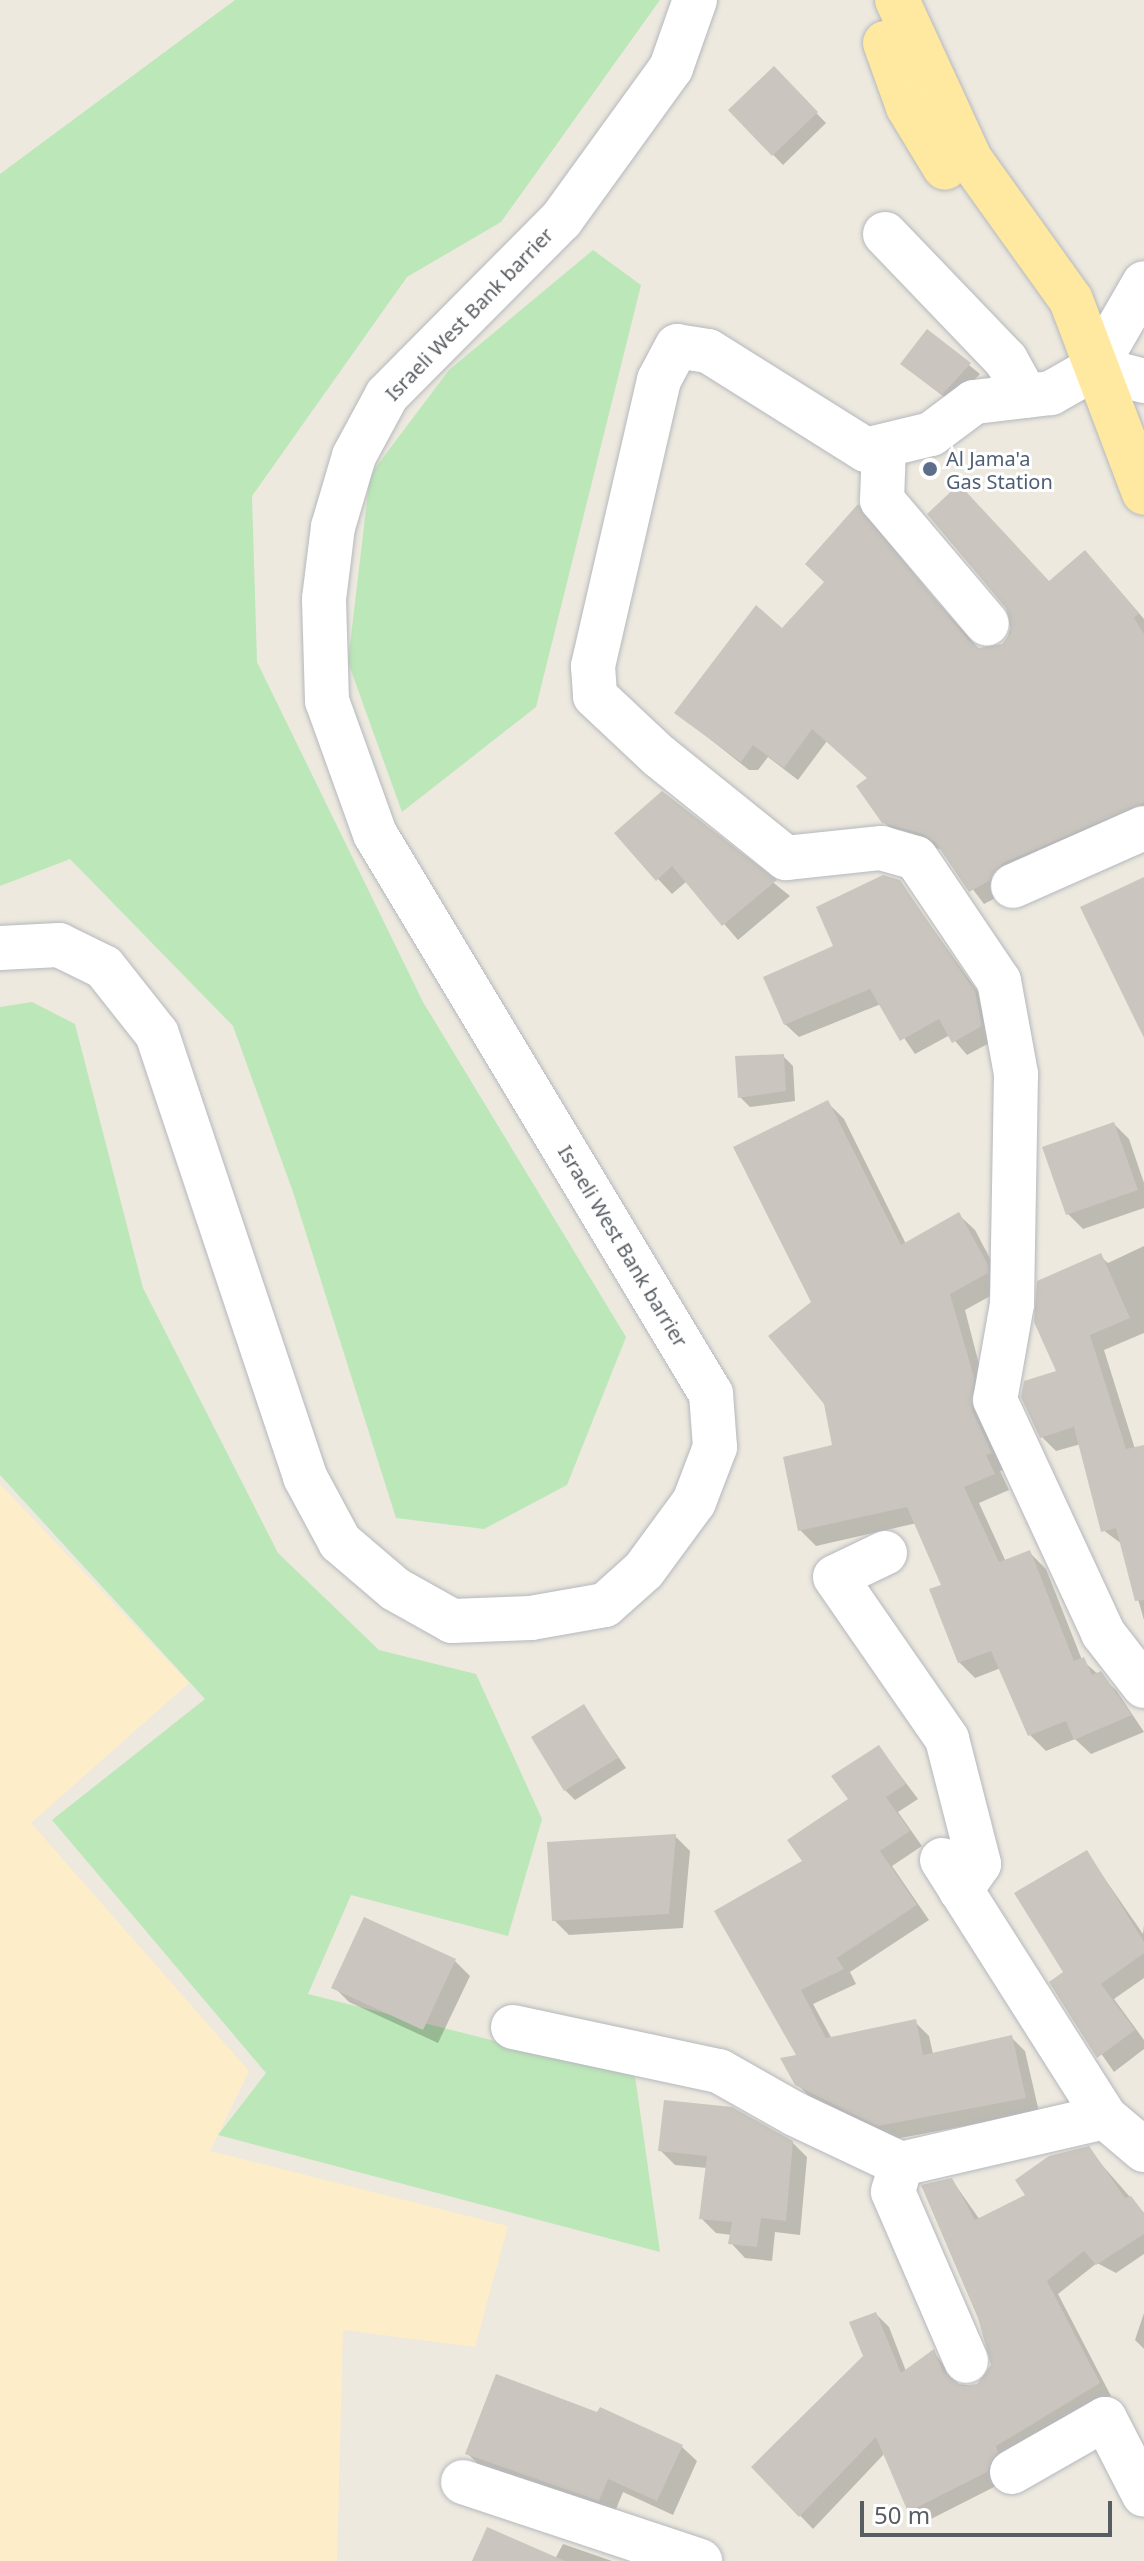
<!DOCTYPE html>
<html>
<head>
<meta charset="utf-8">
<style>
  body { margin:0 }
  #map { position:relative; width:1144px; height:2561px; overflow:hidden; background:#ede9df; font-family:"Noto Sans",sans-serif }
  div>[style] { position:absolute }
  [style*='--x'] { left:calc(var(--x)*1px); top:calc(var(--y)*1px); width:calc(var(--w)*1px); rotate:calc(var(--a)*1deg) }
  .green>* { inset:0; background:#bce7b8 }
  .sand>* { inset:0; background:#fdedc9 }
  .shadow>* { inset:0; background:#0003 }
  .building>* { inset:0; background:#cac5be }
  .roads { filter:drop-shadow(0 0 2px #b5b8bd) drop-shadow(0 0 2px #b5b8bd) }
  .minor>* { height:44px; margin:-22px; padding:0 22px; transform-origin:22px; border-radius:22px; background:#fff }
  .major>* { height:44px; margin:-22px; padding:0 22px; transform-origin:22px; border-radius:22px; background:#ffe9a1 }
  .dots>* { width:22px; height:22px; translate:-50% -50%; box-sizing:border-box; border:4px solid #fff; border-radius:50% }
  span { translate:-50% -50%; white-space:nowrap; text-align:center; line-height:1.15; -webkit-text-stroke:6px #fff; paint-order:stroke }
  .street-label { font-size:20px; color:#585d62 }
  .service-label { font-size:20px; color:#4e5e75 }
  .left { translate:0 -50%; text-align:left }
  .scale { position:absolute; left:860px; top:2501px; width:252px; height:36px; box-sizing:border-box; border:4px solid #585d62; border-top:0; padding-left:10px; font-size:24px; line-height:28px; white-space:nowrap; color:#585d62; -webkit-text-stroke:6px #fff; paint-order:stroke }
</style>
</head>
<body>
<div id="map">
  <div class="green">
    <i style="clip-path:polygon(235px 0,660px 0,501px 222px,407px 277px,252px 496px,257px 662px,423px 1002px,626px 1337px,567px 1485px,484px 1529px,396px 1518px,293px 1192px,233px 1026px,70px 859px,0 886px,0 174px)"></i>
    <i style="clip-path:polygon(593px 250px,641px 285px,536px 707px,402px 812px,348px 662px,370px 475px,449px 370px)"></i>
    <i style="clip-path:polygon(32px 1002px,75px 1024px,143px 1288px,278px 1553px,379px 1650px,476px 1674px,542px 1819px,508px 1936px,351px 1895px,308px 1994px,635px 2076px,660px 2252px,218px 2135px,266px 2073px,52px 1820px,205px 1699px,0 1475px,0 1007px)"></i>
  </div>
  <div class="sand">
    <i style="clip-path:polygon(0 1484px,189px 1683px,31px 1823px,249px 2071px,210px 2151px,508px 2226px,475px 2347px,343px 2330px,337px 2561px,0 2561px)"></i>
  </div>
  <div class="shadow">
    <i style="clip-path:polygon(773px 68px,826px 123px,783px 165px,730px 110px)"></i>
    <i style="clip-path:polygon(928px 332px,980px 374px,952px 403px,913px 373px)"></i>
    <i style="clip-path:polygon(930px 514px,1049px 583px,1098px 566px,1144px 619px,1144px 820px,984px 904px,943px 850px,898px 836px,884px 822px,869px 779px,827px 741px,798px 780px,768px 757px,758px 770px,749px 770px,677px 713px,782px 631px,876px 532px,980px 650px,1005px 644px,1014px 618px)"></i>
    <i style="clip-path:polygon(662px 793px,790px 896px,738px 940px,687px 881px,672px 894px,658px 879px)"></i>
    <i style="clip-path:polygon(899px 881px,988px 1006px,995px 1040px,967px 1055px,950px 1035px,915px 1054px,881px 1004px,799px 1037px,785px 1024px,836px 947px)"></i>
    <i style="clip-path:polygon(783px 1056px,793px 1066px,795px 1101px,750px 1107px,740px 1097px)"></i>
    <i style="clip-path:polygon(828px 1103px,844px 1119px,906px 1244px,959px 1215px,975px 1230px,1003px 1283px,1003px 1289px,965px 1310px,1006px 1469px,1000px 1471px,1009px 1490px,979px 1503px,1006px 1562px,1030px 1553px,1046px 1569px,1082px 1660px,1116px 1690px,1144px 1732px,1091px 1754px,1075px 1739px,1046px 1751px,1030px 1735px,1001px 1668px,975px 1678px,959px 1662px,944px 1586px,917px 1523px,816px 1546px,800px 1530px,834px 1446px,813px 1302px)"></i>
    <i style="clip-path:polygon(1114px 1124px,1129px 1139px,1144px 1183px,1144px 1208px,1083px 1229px,1068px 1214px,1044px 1149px)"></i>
    <i style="clip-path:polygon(1144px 1246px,1144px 1333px,1104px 1350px,1135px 1449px,1144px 1447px,1144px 1620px,1122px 1544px,1103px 1530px,1081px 1444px,1056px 1451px,1042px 1437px,1100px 1256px,1108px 1263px)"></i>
    <i style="clip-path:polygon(584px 1707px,626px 1768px,575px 1800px,565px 1790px)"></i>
    <i style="clip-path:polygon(879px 1747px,918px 1799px,898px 1812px,922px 1846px,892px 1866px,929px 1920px,850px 1972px,856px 1984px,813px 2004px,832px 2039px,915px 2022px,929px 2036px,933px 2054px,1011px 2037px,1025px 2051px,1039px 2112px,895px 2139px,812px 2099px,797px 2084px,804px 1862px,851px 1800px)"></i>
    <i style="clip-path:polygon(675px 1836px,690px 1851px,683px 1928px,569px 1935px,554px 1920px)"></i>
    <i style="clip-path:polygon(1087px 1853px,1143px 1934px,1144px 1925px,1144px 1978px,1114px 1999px,1144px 2040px,1144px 2049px,1114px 2072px,1052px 1983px,1065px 1972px)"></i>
    <i style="clip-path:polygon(455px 1961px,470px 1976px,438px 2043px,349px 2002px,334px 1987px)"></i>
    <i style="clip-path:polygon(792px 2142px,807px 2157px,800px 2235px,775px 2232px,772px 2261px,745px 2258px,731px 2243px,732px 2235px,716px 2233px,701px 2218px,707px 2168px,675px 2165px,660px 2150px)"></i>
    <i style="clip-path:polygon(1088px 2149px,1144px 2213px,1144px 2254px,1116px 2273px,1097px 2263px,1058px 2294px,1111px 2396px,1007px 2459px,1000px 2484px,923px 2523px,910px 2510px,885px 2453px,813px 2529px,754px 2467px,866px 2357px,876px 2314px,889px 2327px,906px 2371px,934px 2352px,957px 2384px,976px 2386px,993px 2363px,952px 2180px,980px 2220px,1028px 2195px)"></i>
    <i style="clip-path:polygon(1144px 2313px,1144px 2349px,1135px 2340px)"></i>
    <i style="clip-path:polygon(601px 2409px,682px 2447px,697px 2461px,673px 2515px,623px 2492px,614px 2514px,482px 2468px,467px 2453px,598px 2415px)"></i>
    <i style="clip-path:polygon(563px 2544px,612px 2561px,474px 2561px,555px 2559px)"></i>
  </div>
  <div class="building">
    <i style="clip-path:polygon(774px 66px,818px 112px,772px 156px,728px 110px)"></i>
    <i style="clip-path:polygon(927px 329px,971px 363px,942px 395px,900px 364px)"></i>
    <i style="clip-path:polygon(959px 484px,1049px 581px,1085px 550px,1139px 613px,1134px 618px,1144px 634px,1144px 803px,1003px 863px,989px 881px,969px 892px,936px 843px,923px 834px,882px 823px,856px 786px,867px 778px,812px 729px,784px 768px,753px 745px,741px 762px,674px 713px,756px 605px,782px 628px,824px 582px,805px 564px,858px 504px,968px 640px,979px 648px,1002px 644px,1011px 632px,1006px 608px,927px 514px)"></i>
    <i style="clip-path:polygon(662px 791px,777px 880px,722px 926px,672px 866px,656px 881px,614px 833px)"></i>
    <i style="clip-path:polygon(883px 875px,900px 880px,975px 991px,982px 1026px,952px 1043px,939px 1019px,900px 1041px,870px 989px,784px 1025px,763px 977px,833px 946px,816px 907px)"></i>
    <i style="clip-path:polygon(1144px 877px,1144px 1038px,1080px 907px)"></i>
    <i style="clip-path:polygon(784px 1054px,786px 1091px,738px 1098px,735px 1056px)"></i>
    <i style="clip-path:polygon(828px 1100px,901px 1245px,959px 1212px,988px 1265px,988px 1273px,950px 1294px,974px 1377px,972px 1410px,992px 1453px,986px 1455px,995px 1474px,964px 1487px,999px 1562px,1030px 1550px,1074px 1661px,1084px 1657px,1092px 1675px,1101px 1671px,1132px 1715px,1074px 1740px,1066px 1721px,1028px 1736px,991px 1651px,958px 1663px,929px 1589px,941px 1585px,907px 1507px,798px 1531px,783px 1457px,832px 1445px,824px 1404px,768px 1336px,811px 1302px,733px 1147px)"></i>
    <i style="clip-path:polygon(1114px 1122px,1138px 1190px,1066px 1215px,1042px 1147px)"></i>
    <i style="clip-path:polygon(1101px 1253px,1130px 1318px,1090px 1335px,1126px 1449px,1144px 1445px,1144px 1600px,1135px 1601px,1116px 1528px,1101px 1532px,1074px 1427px,1040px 1438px,1021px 1397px,1024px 1381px,1056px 1371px,1034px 1322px,1037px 1281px)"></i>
    <i style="clip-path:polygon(584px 1704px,618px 1758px,564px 1791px,531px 1737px)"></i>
    <i style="clip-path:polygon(879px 1745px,906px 1784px,886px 1797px,910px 1831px,880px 1851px,917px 1905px,837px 1958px,844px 1969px,801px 1990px,826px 2038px,916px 2019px,923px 2055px,1012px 2035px,1026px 2098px,878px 2126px,795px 2085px,780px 2058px,796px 2055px,714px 1911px,802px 1861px,787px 1840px,848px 1799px,831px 1776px)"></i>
    <i style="clip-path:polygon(676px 1834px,669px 1914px,552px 1921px,547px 1842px)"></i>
    <i style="clip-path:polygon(1087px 1850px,1144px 1942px,1144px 1953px,1101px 1984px,1135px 2030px,1097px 2058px,1049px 1982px,1063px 1972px,1014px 1893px)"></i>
    <i style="clip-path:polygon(364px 1917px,456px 1959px,423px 2030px,331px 1988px)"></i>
    <i style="clip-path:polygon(664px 2100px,732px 2107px,793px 2141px,786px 2221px,761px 2218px,757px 2247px,728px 2244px,732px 2222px,699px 2219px,707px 2156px,658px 2151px)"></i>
    <i style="clip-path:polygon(1089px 2146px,1125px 2198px,1131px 2196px,1144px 2213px,1144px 2234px,1096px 2265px,1084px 2251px,1047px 2281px,1100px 2383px,996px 2446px,998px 2452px,987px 2472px,908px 2512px,876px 2437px,799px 2517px,751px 2467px,863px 2356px,849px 2322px,876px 2312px,901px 2373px,934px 2349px,943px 2372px,962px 2386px,977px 2384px,991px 2365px,978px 2318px,921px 2185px,952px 2178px,975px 2220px,1025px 2195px,1015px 2180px,1049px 2156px)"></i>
    <i style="clip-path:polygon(496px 2374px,597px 2412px,600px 2407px,683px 2445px,657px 2501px,608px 2479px,599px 2501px,465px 2454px)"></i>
    <i style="clip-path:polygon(487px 2527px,565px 2561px,472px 2561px)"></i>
  </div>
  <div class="roads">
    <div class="minor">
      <i style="--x:885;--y:234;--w:175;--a:46.2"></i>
      <i style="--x:1006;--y:360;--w:41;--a:60.9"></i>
      <i style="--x:1095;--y:368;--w:51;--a:150.4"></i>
      <i style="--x:1051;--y:393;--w:78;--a:173.3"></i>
      <i style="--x:974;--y:402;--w:54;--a:143.3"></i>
      <i style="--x:931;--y:434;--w:67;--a:166.2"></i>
      <i style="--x:866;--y:450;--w:186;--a:-147.9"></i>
      <i style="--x:708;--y:351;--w:31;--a:-171"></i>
      <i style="--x:677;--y:346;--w:38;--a:118"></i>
      <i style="--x:659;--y:380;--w:294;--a:103"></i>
      <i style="--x:593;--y:666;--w:30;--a:86"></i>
      <i style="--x:595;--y:696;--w:88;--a:43.2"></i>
      <i style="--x:659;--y:756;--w:163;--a:38.8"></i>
      <i style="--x:786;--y:858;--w:96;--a:-6"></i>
      <i style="--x:881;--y:848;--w:36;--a:16"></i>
      <i style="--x:916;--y:858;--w:148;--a:56"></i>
      <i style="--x:999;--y:981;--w:95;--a:79.6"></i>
      <i style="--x:1016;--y:1074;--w:230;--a:91"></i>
      <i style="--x:1012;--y:1304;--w:97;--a:100"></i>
      <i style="--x:995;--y:1400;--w:257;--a:65.1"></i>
      <i style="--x:1103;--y:1633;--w:67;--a:52.3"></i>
      <i style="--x:1095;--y:368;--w:98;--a:-60"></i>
      <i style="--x:1095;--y:368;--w:51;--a:14.9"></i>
      <i style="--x:884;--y:446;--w:54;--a:92.1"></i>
      <i style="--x:882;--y:500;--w:162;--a:49.7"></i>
      <i style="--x:1013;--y:886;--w:143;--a:-23.9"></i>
      <i style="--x:0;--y:948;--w:59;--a:-2.9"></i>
      <i style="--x:59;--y:945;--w:50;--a:26.1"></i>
      <i style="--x:104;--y:967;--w:85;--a:51.7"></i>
      <i style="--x:157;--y:1034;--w:467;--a:71.5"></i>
      <i style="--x:305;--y:1477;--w:74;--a:61.7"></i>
      <i style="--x:340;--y:1542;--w:72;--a:40.5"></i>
      <i style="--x:395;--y:1589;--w:65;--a:29.3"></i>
      <i style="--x:452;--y:1621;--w:79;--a:-2.2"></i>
      <i style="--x:531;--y:1618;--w:75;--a:-10"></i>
      <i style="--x:605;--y:1605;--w:52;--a:-41.9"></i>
      <i style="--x:644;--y:1570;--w:84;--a:-53.7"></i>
      <i style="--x:694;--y:1502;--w:59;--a:-69.1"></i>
      <i style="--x:715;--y:1447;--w:53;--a:-94.3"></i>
      <i style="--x:711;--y:1394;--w:653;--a:-120.96"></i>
      <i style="--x:375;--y:834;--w:141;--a:-109.8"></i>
      <i style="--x:327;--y:701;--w:102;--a:-91.7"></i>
      <i style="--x:324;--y:599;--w:73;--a:-82.9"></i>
      <i style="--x:333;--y:527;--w:74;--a:-73.5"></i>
      <i style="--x:354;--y:456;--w:69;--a:-61.6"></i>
      <i style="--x:387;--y:395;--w:247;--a:-45.2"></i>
      <i style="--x:561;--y:220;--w:188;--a:-54.1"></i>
      <i style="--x:671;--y:68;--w:72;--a:-70.6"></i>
      <i style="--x:885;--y:1553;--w:55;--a:154.4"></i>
      <i style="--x:835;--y:1577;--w:197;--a:55.3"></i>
      <i style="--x:947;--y:1739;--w:129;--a:75.6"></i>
      <i style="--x:979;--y:1864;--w:32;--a:125"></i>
      <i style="--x:942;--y:1860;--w:304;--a:57.6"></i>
      <i style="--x:513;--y:2027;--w:211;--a:12.1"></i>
      <i style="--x:719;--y:2071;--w:87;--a:29.5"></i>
      <i style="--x:795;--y:2114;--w:117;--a:25.3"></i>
      <i style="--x:901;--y:2164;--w:209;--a:-13"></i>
      <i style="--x:1105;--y:2117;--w:51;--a:40.2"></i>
      <i style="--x:901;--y:2164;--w:29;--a:106"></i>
      <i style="--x:893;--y:2192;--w:184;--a:66.6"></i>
      <i style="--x:1012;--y:2472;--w:107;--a:-29.7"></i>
      <i style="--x:1105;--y:2419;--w:85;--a:62.8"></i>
      <i style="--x:463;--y:2482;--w:250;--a:18.4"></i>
    </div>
    <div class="major">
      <i style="--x:897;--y:0;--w:175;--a:65.3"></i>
      <i style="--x:970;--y:159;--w:173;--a:54.4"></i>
      <i style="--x:1071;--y:300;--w:206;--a:69.3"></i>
      <i style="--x:885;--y:43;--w:68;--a:70.2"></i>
      <i style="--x:908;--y:107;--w:71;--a:58.8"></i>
    </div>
  </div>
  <div class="dots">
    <i style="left:930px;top:469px;background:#5c6f8a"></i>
  </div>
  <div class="street-label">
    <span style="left:469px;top:314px;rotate:-46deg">Israeli West Bank barrier</span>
    <span style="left:623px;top:1246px;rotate:59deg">Israeli West Bank barrier</span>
  </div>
  <div class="service-label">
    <span class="left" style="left:946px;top:470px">Al Jama'a<br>Gas Station</span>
  </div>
  <div class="scale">50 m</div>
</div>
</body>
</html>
